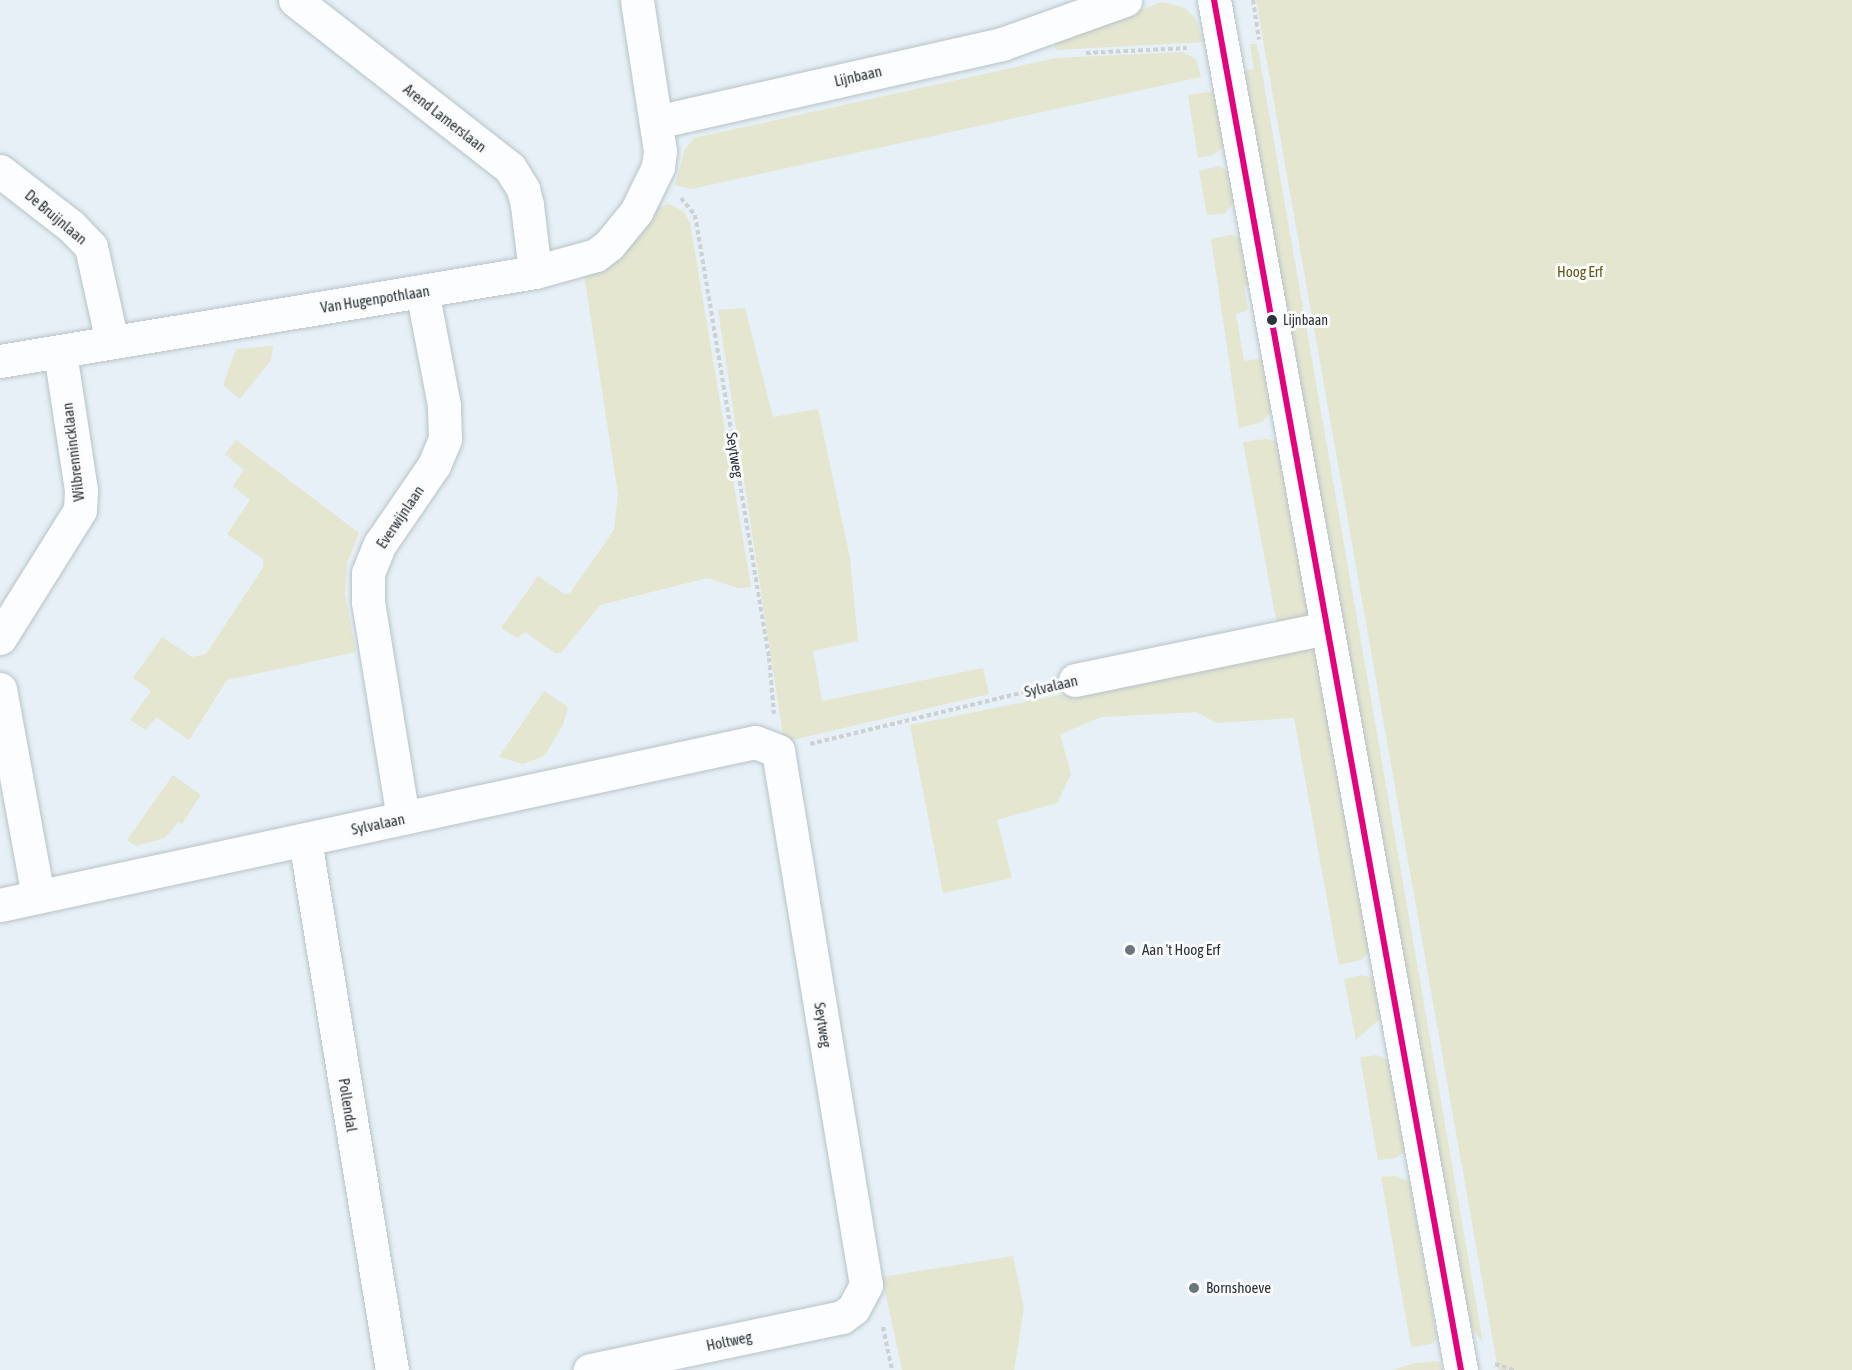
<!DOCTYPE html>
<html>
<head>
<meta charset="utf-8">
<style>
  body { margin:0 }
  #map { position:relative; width:1852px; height:1370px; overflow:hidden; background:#e6f0f6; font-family:"Asap Condensed",sans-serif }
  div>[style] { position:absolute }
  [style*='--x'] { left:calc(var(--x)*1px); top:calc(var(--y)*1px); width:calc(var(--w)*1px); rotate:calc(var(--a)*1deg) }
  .green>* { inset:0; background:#e4e6d0 }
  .path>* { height:4px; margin-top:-2px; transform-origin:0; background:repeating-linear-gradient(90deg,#cdd1d3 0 4.5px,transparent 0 7.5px) }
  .roads { filter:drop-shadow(0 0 2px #b8c2c8) drop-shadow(0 0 2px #b8c2c8) }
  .minor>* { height:33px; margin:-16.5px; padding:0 16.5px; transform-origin:16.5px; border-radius:16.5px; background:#fbfdfe }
  .bus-1>* { height:6px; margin:-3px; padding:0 3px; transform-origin:3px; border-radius:3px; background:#e5007d }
  .dots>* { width:16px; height:16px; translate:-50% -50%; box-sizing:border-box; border:3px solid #fbfbfb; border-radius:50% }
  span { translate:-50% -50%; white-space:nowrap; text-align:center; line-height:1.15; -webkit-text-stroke:6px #fbfbfb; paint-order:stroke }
  .bus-label { font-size:14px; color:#29343b }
  .left { translate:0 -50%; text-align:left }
  .street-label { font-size:15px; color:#29343b }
  .park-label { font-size:15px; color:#605912 }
  .poi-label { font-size:15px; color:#29343b }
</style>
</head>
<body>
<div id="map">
  <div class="green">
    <i style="clip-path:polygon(1256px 0,1852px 0,1852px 1370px,1498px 1370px)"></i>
    <i style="clip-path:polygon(1162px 2px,1185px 8px,1195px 18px,1204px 42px,1056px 50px,1054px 44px)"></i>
    <i style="clip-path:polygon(1250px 44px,1257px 44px,1483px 1343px,1465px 1318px,1252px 117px,1245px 71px,1254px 69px)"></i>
    <i style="clip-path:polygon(1183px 52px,1196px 59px,1201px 77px,691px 189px,675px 185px,685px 149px,694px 138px,1056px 58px)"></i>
    <i style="clip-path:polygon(1208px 92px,1216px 93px,1225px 146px,1213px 155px,1198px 158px,1188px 95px)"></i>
    <i style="clip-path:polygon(1219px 166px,1229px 171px,1236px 201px,1224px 214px,1207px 215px,1199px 171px)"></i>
    <i style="clip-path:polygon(669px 204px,684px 212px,690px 223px,751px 587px,738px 588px,707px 578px,600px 605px,561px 653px,555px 653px,525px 632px,517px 638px,501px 628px,538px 576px,564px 594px,570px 593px,614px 530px,618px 494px,584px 274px,660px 207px)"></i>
    <i style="clip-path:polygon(1230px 235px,1242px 238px,1250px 284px,1244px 286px,1248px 310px,1236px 314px,1244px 361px,1263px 358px,1272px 411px,1262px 422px,1239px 428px,1211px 239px)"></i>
    <i style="clip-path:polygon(745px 308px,773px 417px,818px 409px,850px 558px,858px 641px,813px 651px,822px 701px,983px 668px,989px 694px,784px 742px,718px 310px)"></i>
    <i style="clip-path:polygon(273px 346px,271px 360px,240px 399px,223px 385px,236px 349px)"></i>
    <i style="clip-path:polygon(1267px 439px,1279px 442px,1310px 618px,1278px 630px,1243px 442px)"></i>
    <i style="clip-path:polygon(236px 440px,359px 533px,347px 563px,345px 594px,356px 652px,227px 680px,189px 740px,156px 717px,146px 730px,130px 720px,151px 691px,133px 678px,162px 637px,192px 657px,206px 654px,263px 568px,263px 559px,227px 534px,250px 500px,233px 486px,244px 470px,225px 454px)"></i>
    <i style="clip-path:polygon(1308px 645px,1316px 648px,1370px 951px,1361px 960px,1339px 965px,1294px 718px,1216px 723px,1197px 712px,1102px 717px,1060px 734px,1071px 774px,1057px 803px,997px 820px,1012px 878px,943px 893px,910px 725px)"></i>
    <i style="clip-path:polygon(544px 691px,568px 707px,563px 725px,544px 756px,523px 764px,499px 757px)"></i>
    <i style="clip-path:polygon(173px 775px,201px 795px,182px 824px,178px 822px,165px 838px,136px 846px,127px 840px)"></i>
    <i style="clip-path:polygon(1361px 975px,1373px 978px,1381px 1018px,1356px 1040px,1344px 979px)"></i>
    <i style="clip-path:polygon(1377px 1055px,1388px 1060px,1405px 1151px,1396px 1158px,1378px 1160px,1360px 1057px)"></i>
    <i style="clip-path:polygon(1395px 1176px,1410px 1182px,1437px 1339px,1432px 1344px,1411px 1347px,1381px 1177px)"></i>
    <i style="clip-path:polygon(1013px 1256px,1024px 1308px,1014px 1370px,902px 1370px,882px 1277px)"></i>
    <i style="clip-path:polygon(1438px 1361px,1443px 1370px,1393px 1370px,1414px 1363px)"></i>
  </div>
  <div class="path">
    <i style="--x:1253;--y:0;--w:40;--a:81.5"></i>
    <i style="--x:1086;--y:53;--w:101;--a:-2.8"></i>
    <i style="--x:681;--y:198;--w:22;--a:51"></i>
    <i style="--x:695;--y:215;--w:449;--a:80.5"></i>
    <i style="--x:769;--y:658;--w:56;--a:84.9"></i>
    <i style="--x:810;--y:744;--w:239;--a:-13.6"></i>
    <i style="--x:883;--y:1327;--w:44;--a:78.2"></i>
    <i style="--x:1495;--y:1364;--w:20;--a:18"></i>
  </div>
  <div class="roads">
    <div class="minor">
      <i style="--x:295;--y:0;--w:273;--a:38"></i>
      <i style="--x:510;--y:168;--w:25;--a:58"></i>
      <i style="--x:523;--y:189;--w:16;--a:76"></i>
      <i style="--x:527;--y:205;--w:67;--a:83.2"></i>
      <i style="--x:1214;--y:0;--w:1392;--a:79.78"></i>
      <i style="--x:656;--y:122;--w:355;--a:-12.7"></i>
      <i style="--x:1002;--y:44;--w:131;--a:-19.7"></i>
      <i style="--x:0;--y:171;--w:90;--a:37.8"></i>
      <i style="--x:71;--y:226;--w:29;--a:46"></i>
      <i style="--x:91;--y:247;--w:97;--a:77.5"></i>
      <i style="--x:0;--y:361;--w:542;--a:-9.44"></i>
      <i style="--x:535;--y:272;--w:63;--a:-15.6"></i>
      <i style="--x:596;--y:255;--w:16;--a:-38"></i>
      <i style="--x:609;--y:245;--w:43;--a:-50.7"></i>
      <i style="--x:636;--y:212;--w:50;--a:-63.9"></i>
      <i style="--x:658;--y:167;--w:16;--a:-83"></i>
      <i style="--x:660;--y:151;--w:153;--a:-98.7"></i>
      <i style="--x:0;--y:638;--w:151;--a:-58"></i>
      <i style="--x:80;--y:510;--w:20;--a:-87"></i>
      <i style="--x:81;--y:490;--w:140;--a:-98.7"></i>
      <i style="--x:1075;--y:680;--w:257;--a:-11.7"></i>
      <i style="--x:0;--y:689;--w:211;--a:79.6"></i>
      <i style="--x:403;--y:818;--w:219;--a:-99.2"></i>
      <i style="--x:368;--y:602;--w:29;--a:-90"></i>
      <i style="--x:368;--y:573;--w:31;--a:-68"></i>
      <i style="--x:380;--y:544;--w:96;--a:-55.6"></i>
      <i style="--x:434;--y:465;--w:28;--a:-67"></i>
      <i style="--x:445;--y:439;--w:34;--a:-92"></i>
      <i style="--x:444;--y:405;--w:116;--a:-100.9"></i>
      <i style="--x:305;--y:840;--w:537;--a:80.68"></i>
      <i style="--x:0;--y:905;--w:772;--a:-12.18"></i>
      <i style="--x:755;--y:742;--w:25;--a:21"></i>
      <i style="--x:778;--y:751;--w:541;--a:80.64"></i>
      <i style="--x:866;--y:1285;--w:27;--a:118"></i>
      <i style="--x:853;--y:1309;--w:14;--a:144"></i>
      <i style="--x:842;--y:1317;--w:258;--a:168.1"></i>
    </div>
  </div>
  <div class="bus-1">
    <i style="--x:1214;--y:0;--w:1392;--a:79.78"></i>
  </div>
  <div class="dots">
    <i style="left:1272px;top:320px;background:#29343b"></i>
    <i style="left:1130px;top:950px;background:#6b767c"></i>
    <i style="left:1194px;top:1288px;background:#6b767c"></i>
  </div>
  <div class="bus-label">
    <span class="left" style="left:1283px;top:320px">Lijnbaan</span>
  </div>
  <div class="street-label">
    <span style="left:858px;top:76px;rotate:-13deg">Lijnbaan</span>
    <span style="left:445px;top:118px;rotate:38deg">Arend Lamerslaan</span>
    <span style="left:56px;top:217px;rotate:40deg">De Bruijnlaan</span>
    <span style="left:375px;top:299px;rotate:-9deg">Van Hugenpothlaan</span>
    <span style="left:73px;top:452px;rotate:-97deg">Wilbrennincklaan</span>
    <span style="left:735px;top:455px;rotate:81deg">Seytweg</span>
    <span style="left:400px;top:517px;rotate:-56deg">Everwijnlaan</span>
    <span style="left:1051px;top:686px;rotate:-13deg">Sylvalaan</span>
    <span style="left:378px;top:824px;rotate:-12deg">Sylvalaan</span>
    <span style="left:823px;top:1025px;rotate:81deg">Seytweg</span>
    <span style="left:348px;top:1105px;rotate:81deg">Pollendal</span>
    <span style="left:729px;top:1341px;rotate:-12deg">Holtweg</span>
  </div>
  <div class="park-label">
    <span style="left:1580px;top:272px">Hoog Erf</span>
  </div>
  <div class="poi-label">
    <span class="left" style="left:1142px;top:950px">Aan 't Hoog Erf</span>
    <span class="left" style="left:1206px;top:1288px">Bornshoeve</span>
  </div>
</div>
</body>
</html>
